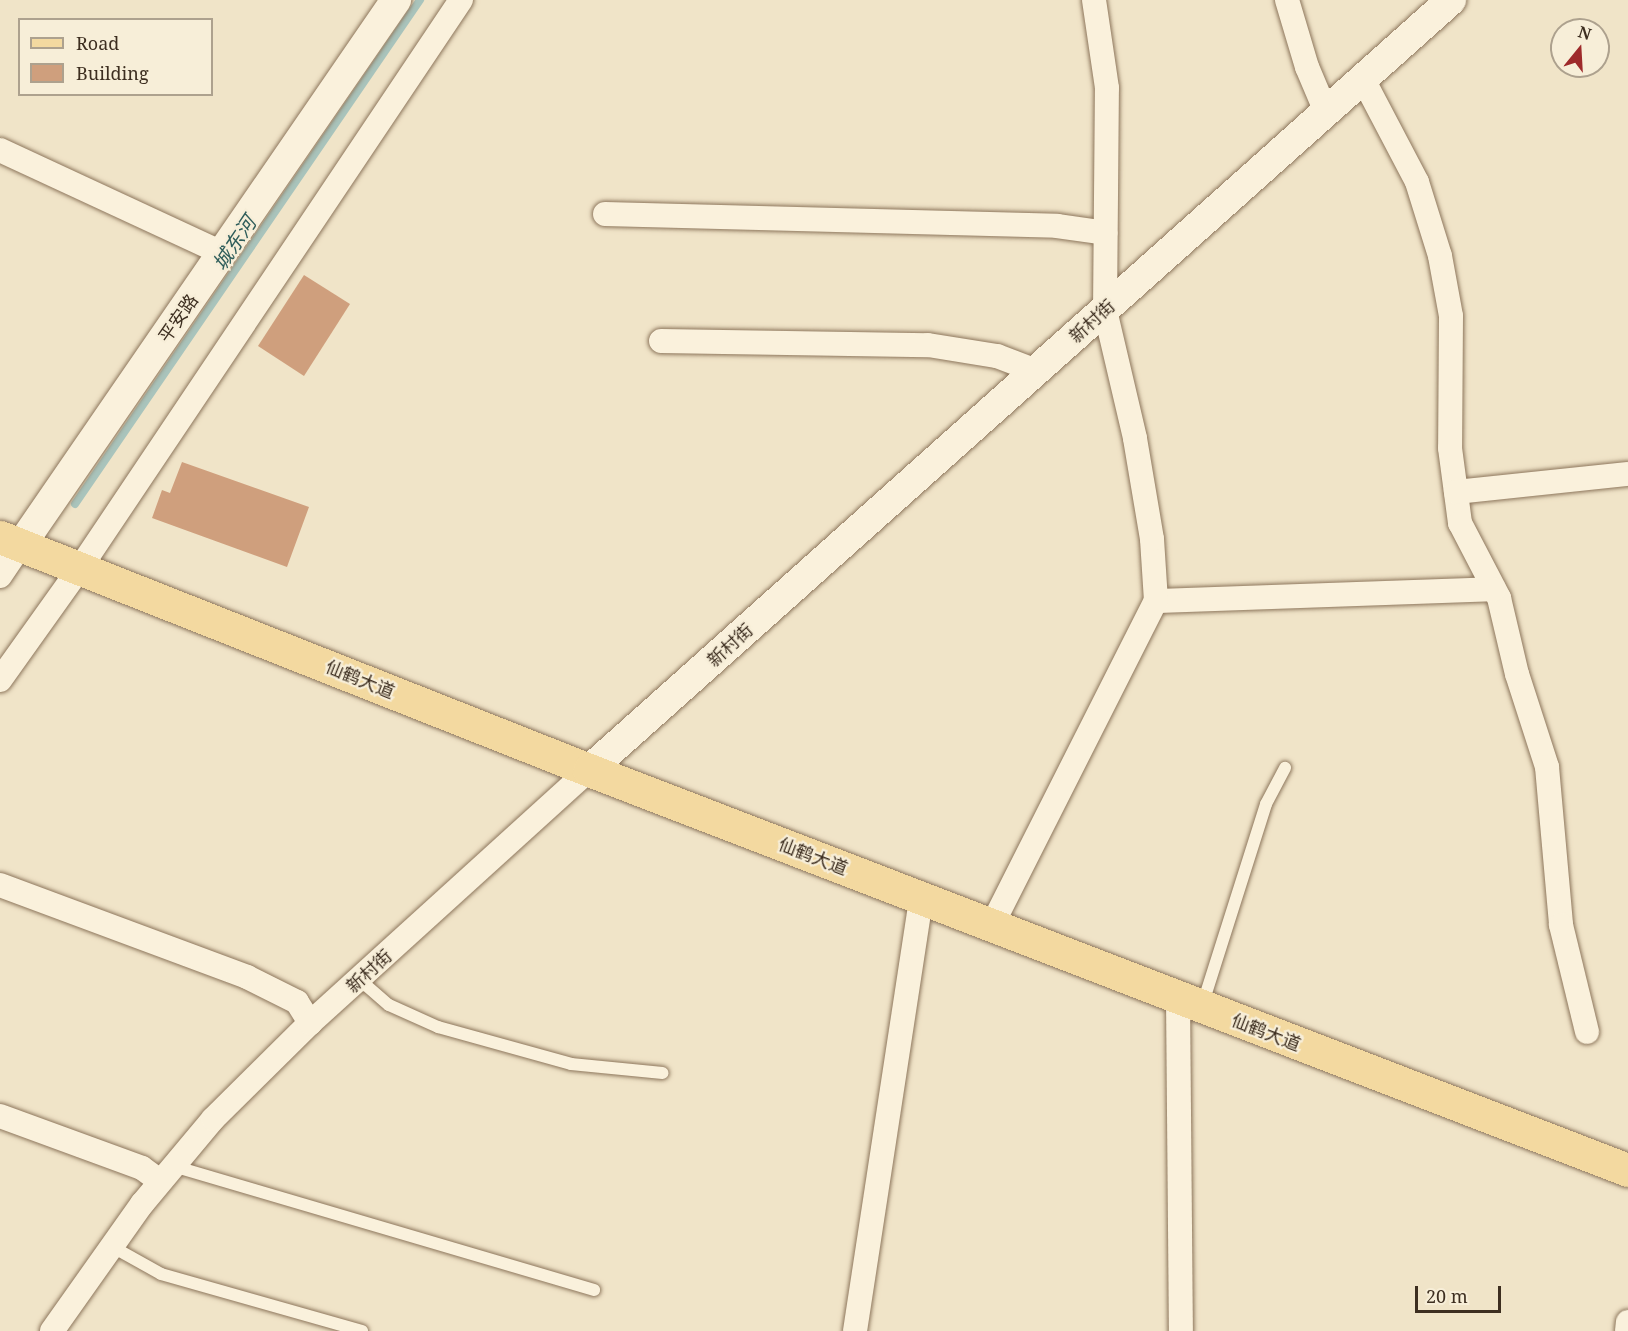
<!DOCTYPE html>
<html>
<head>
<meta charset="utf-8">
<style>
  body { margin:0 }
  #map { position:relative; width:1628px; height:1331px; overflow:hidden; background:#f0e4c8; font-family:"Noto Serif","Noto Sans SC",serif }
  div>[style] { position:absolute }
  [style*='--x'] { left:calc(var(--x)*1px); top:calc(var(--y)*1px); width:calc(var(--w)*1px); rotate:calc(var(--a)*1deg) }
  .stream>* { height:8px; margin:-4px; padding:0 4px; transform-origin:4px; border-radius:4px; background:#a9c4bc }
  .building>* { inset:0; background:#cf9f7d }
  .roads { filter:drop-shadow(0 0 2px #8d765c) drop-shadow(0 0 2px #8d765c) }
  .service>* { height:12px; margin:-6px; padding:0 6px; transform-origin:6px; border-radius:6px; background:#faf1dc }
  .minor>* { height:24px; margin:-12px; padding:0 12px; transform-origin:12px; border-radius:12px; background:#faf1dc }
  .tertiary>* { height:30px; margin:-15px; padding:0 15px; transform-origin:15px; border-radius:15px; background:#faf1dc }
  .primary>* { height:33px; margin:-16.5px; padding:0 16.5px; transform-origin:16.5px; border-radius:16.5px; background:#f3d9a0 }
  span { translate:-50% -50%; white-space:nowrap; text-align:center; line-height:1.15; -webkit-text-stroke:4.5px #f7eed8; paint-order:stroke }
  .street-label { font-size:18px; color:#3d2e20 }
  .water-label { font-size:20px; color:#2f5d5a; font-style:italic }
  .legend { position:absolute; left:18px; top:18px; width:195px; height:78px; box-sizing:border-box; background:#f7eed8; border:2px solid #ada18e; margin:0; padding:8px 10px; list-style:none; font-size:18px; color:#3d2e20 }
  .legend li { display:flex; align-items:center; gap:12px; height:30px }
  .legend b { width:30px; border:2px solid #ada18e }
  .north { position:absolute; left:1550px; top:18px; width:60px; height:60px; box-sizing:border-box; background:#f7eed8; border:2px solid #ada18e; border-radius:50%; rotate:18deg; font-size:16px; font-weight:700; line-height:24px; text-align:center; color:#3d2e20 }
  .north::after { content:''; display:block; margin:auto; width:21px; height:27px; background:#9e2a2b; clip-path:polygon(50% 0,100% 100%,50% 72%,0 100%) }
  .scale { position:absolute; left:1415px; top:1286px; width:86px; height:27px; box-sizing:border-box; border:3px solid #3d2e20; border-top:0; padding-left:8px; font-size:18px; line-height:21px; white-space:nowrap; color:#3d2e20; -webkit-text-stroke:4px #f7eed8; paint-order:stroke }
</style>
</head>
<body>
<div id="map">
  <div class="stream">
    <i style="--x:75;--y:504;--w:611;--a:-55.61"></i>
  </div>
  <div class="building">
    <i style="clip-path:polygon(304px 275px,350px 304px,304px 376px,258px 346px)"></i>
    <i style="clip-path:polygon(182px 462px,309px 507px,287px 567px,152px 518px,162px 490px,170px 493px)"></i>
  </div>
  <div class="roads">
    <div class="service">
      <i style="--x:360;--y:980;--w:38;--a:41"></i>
      <i style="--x:389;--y:1005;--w:54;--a:24.2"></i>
      <i style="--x:438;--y:1027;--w:138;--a:15.5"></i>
      <i style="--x:571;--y:1064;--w:92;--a:5.6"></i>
      <i style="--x:1202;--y:1006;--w:212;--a:-72.4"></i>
      <i style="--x:1266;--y:804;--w:41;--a:-62.2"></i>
      <i style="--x:173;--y:1166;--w:439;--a:16.4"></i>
      <i style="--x:111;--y:1246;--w:57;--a:29.2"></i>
      <i style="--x:161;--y:1274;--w:209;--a:15.8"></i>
    </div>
    <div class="minor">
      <i style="--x:1287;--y:0;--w:70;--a:73.4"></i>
      <i style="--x:1307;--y:67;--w:49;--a:67.1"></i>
      <i style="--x:1363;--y:79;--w:116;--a:62.3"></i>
      <i style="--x:1417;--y:182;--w:77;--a:72.7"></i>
      <i style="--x:1440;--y:256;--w:61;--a:79.6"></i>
      <i style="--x:1451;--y:316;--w:132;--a:90.4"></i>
      <i style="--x:1450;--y:448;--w:76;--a:82.4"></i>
      <i style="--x:1460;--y:523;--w:85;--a:62.5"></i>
      <i style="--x:1499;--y:598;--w:78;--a:76.7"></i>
      <i style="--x:1517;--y:674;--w:98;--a:72.1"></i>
      <i style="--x:1547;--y:767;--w:159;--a:84.9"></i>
      <i style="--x:1561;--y:925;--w:110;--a:76.3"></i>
      <i style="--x:0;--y:150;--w:245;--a:24.9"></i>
      <i style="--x:605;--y:214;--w:452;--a:1.5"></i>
      <i style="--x:1057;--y:226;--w:49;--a:8.1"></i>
      <i style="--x:661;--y:341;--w:267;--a:0.9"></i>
      <i style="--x:928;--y:345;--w:70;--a:9.1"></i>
      <i style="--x:997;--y:356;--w:42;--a:21"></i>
      <i style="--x:1456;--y:492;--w:173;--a:-6"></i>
      <i style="--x:0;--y:576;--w:37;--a:-56"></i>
      <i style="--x:1156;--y:601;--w:338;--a:-2"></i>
      <i style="--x:0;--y:680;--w:138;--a:-54.5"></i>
      <i style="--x:80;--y:568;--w:684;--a:-56.15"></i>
      <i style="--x:0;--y:885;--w:264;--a:20.4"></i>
      <i style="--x:247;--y:977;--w:56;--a:26.6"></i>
      <i style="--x:297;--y:1002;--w:25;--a:58"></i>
      <i style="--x:992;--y:925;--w:363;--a:-63.2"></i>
      <i style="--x:1156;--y:601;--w:62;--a:-93.7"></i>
      <i style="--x:1152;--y:539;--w:102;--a:-99.6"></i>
      <i style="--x:1135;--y:438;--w:131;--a:-103.2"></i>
      <i style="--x:1105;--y:310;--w:222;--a:-89.5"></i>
      <i style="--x:1107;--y:88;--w:89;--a:-98.4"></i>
      <i style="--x:1178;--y:998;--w:333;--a:89.5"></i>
      <i style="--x:0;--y:1116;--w:151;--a:20.1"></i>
      <i style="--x:142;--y:1168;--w:22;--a:36"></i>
      <i style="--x:52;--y:1331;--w:156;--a:-54.7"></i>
      <i style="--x:142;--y:1204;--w:111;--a:-50.1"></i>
      <i style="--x:213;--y:1119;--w:136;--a:-44.7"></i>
      <i style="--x:310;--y:1023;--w:377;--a:-42.2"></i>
      <i style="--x:855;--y:1331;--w:438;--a:-81.3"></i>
      <i style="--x:1627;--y:1331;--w:9;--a:-84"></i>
    </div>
    <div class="tertiary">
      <i style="--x:21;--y:545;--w:662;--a:-55.47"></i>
      <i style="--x:589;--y:770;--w:1156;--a:-41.77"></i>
    </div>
    <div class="primary">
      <i style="--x:0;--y:537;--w:633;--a:21.58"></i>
      <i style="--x:589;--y:770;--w:1113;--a:21.06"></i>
    </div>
  </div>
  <div class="street-label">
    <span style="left:178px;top:318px;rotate:-55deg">平安路</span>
    <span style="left:1092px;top:321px;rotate:-42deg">新村街</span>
    <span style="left:730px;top:645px;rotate:-42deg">新村街</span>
    <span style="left:360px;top:679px;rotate:22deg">仙鹤大道</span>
    <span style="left:813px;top:856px;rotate:21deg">仙鹤大道</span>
    <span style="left:369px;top:971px;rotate:-42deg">新村街</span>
    <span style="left:1266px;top:1032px;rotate:21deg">仙鹤大道</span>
  </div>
  <div class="water-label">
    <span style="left:234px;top:243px;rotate:-56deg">城东河</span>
  </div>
  <ul class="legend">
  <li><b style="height:8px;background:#f3d9a0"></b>Road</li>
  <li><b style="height:16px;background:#cf9f7d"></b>Building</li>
  </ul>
  <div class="north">N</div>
  <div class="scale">20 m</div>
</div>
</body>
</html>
